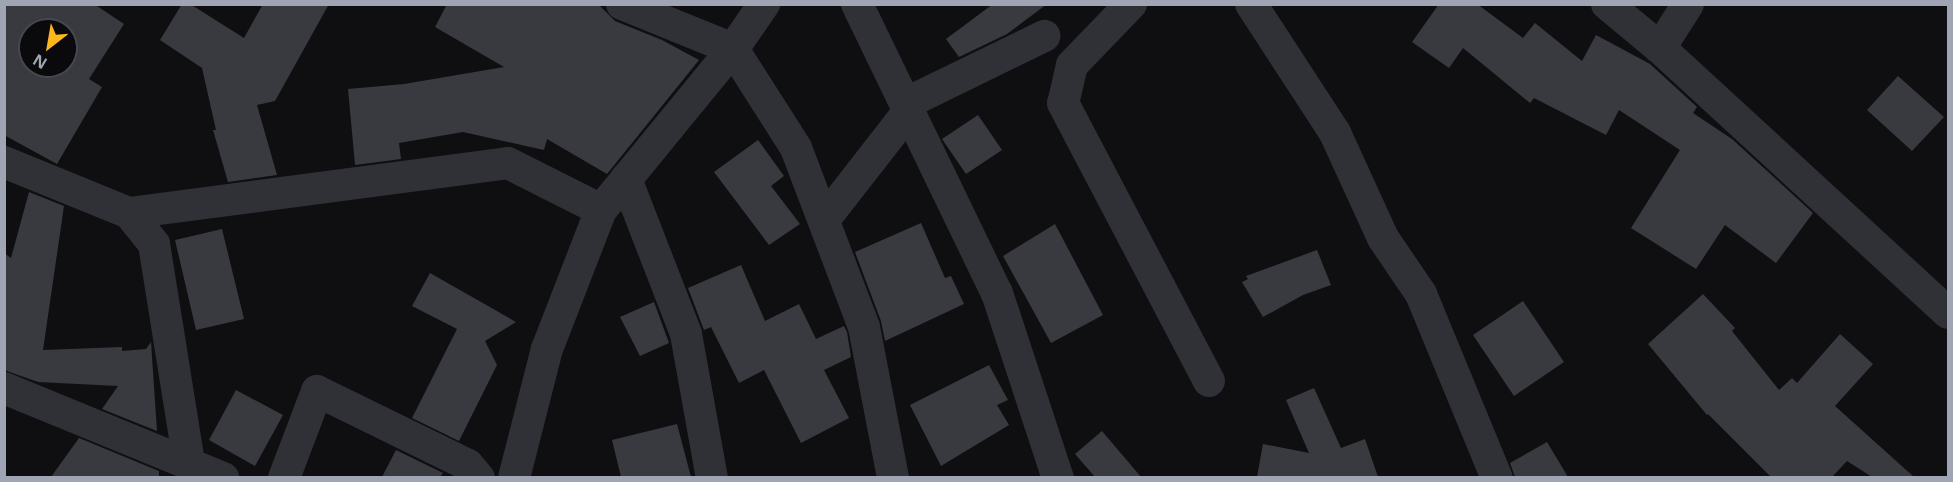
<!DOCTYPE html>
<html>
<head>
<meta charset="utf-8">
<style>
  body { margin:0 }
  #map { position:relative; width:1953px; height:482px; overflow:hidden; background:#0f0f11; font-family:"Noto Sans",sans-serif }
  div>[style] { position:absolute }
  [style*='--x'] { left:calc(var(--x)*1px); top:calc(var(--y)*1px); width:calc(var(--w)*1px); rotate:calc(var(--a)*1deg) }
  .building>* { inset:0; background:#383a3f }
  .street>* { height:32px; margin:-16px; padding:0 16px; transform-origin:16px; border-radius:16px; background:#303136 }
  span { translate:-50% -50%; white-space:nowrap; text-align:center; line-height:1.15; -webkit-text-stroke:5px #0a0a0c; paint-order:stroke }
  .frame { position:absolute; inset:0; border:6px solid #9fa5b3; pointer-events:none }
  .north { position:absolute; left:18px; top:18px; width:60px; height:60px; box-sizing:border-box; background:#0a0a0c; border:2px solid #46484f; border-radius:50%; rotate:211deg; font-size:16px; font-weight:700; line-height:24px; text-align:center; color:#9fa5b3 }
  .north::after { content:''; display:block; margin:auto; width:21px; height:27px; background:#fbb71d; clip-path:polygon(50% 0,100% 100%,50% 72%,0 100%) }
</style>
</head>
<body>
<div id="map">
  <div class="building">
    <i style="clip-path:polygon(evenodd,4px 4px,94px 4px,124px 24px,89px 79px,102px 87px,57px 164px,4px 135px,4px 4px,30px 30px,66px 30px,66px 66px,30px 66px,30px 30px)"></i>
    <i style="clip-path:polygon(182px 4px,190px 4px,244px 38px,263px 4px,329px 4px,275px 101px,257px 105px,277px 175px,228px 182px,213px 130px,216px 130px,202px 68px,160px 40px)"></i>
    <i style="clip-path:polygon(447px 4px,598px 4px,615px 21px,662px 40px,699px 60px,607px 174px,547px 139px,544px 150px,463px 132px,399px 143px,401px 159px,355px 165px,348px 89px,404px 84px,504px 67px,435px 27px)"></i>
    <i style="clip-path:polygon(993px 4px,1047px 4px,1007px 34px,959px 57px,946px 39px)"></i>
    <i style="clip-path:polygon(1439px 4px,1477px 4px,1523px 38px,1535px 23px,1582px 61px,1596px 35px,1650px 64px,1697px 107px,1693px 113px,1732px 139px,1813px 213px,1776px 263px,1725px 225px,1696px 269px,1631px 228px,1680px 150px,1619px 110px,1606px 135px,1534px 98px,1530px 103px,1463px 48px,1449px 68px,1412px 42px)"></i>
    <i style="clip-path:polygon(1898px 76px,1944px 117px,1912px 151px,1867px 110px)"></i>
    <i style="clip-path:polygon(978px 115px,1002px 150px,966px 174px,942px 139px)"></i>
    <i style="clip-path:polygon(758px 140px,784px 176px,771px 186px,800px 224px,769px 245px,714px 172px)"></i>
    <i style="clip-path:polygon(29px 192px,64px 206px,43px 350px,122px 347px,122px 351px,146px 349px,151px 342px,157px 431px,102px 409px,118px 386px,38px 382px,4px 370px,4px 253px,11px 258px)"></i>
    <i style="clip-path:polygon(921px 223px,945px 278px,951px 276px,964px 304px,885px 341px,881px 321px,855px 252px)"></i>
    <i style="clip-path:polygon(1055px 224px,1103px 315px,1051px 343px,1003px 256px)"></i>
    <i style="clip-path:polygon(222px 229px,244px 319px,196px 330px,175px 240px)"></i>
    <i style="clip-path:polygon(1317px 250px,1331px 285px,1303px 295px,1263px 317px,1242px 282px,1248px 279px,1246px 276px)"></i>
    <i style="clip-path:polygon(741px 265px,765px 321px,799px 304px,816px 339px,844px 326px,847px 332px,851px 357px,824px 370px,849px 418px,801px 443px,764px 370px,739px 383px,711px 327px,704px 330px,688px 288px)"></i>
    <i style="clip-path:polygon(430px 273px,516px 322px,485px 341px,497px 365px,459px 441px,412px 418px,457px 329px,412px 306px)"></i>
    <i style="clip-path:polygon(1703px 294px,1735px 328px,1732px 331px,1779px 390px,1792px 378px,1797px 383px,1840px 334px,1873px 364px,1835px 406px,1914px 477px,1872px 477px,1847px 461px,1832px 477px,1771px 477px,1708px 414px,1707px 415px,1648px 344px)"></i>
    <i style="clip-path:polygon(1523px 301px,1564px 362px,1514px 396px,1473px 335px)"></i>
    <i style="clip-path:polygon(654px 302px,669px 343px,640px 356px,620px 317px)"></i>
    <i style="clip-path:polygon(989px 365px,1008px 400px,997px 405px,1009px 425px,941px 466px,910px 405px)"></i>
    <i style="clip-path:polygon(1314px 388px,1341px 448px,1365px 439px,1378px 477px,1257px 477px,1263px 444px,1309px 453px,1286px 400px)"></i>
    <i style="clip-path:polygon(236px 390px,283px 415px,255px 466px,209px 440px)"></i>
    <i style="clip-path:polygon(677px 424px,691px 477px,621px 477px,612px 440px)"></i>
    <i style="clip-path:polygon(1102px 431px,1141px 477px,1095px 477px,1075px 454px)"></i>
    <i style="clip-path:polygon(79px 438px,159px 471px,159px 477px,51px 477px)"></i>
    <i style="clip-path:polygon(1547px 442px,1568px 477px,1515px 477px,1510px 463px)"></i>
    <i style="clip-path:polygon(396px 450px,443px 473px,440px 477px,382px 477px)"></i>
  </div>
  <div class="street">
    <i style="--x:622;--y:4;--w:120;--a:22.1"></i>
    <i style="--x:733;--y:49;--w:117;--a:57.5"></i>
    <i style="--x:796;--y:148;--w:191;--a:69.2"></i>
    <i style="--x:864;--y:327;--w:154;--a:79.1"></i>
    <i style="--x:857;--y:4;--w:321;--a:64.2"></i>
    <i style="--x:997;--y:293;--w:195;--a:71.8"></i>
    <i style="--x:1131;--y:4;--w:85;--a:134"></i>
    <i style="--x:1072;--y:65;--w:39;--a:103"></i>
    <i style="--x:1063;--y:103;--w:314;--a:62.3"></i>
    <i style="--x:1251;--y:4;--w:154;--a:56.9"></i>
    <i style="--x:1335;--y:133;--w:115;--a:65.4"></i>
    <i style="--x:1383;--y:238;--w:68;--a:55.8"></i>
    <i style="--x:1421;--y:294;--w:199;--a:67.6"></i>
    <i style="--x:1607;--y:4;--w:69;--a:39.7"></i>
    <i style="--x:1660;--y:48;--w:391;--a:42.6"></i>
    <i style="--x:1660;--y:48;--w:52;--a:-57.5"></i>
    <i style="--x:4;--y:162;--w:135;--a:22.2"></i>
    <i style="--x:129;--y:213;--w:40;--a:51"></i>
    <i style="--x:154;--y:244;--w:222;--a:80.9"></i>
    <i style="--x:626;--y:179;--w:166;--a:68.8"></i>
    <i style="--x:686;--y:334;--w:146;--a:79.8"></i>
    <i style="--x:129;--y:213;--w:382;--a:-7.5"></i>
    <i style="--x:508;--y:163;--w:104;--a:26.8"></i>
    <i style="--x:824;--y:220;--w:132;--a:-52.1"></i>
    <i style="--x:905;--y:116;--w:20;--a:-60"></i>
    <i style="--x:915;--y:99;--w:144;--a:-26"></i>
    <i style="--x:4;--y:388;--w:237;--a:22.3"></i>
    <i style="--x:284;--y:478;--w:93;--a:-69.2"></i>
    <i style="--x:317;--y:391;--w:168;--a:26.1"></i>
    <i style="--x:468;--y:465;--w:17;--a:50"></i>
    <i style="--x:514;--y:478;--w:133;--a:-75.7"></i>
    <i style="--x:547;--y:349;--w:149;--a:-68.8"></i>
    <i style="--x:601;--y:210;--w:208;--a:-50.7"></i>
    <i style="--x:733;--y:49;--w:55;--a:-55.4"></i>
  </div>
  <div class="frame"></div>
  <div class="north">N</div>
</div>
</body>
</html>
